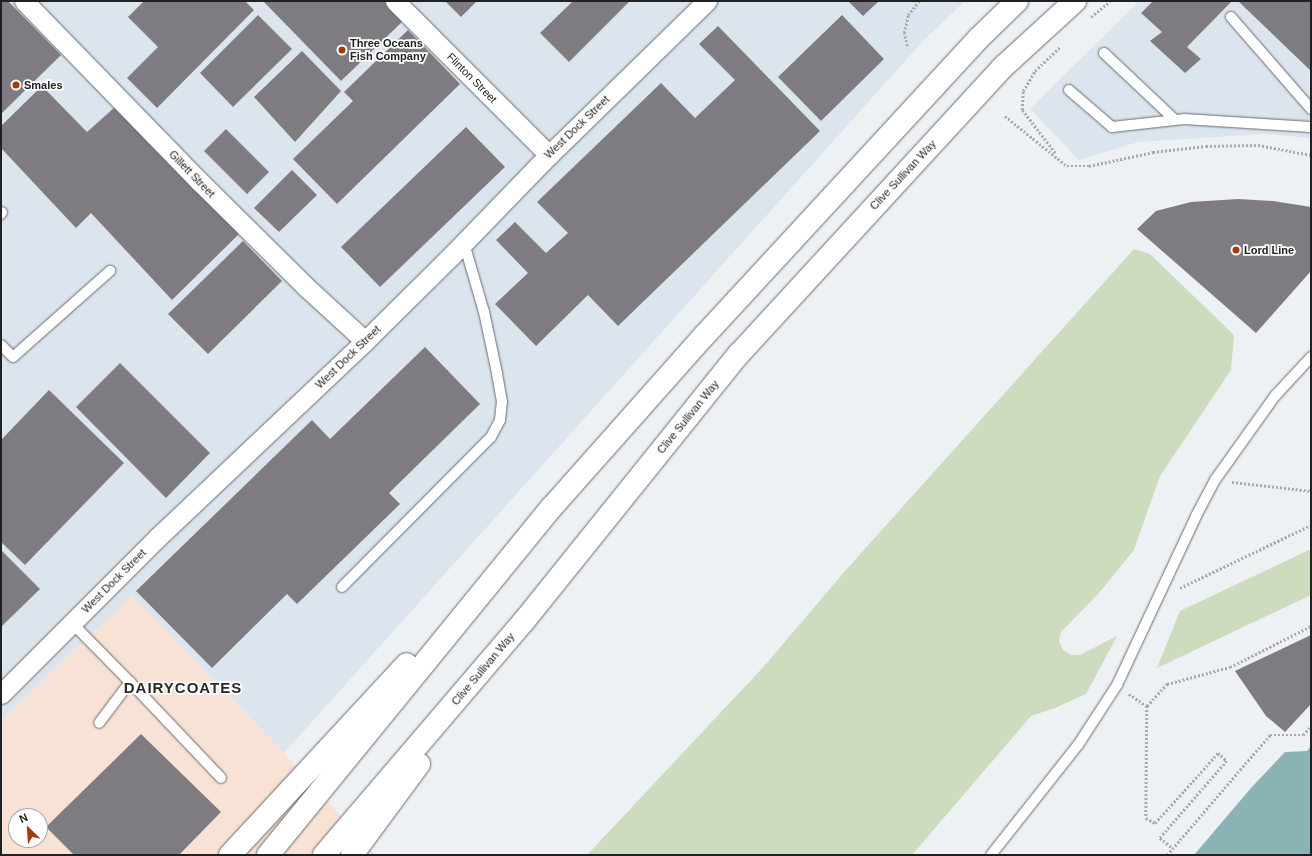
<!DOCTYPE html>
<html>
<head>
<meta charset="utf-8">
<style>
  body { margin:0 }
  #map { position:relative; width:1312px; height:856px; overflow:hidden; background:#eef1f4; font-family:Helvetica,sans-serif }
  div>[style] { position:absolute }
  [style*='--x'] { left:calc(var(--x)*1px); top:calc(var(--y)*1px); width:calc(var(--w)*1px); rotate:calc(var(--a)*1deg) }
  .commercial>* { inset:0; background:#f8e2d5 }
  .built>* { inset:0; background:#dce5ee }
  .green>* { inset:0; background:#cddbbf }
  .water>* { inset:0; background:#8ab3b5 }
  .building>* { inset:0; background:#7e7c80 }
  .path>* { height:2.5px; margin-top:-1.25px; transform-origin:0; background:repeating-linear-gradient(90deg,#a7a9ac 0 2px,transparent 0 4px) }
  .roads { filter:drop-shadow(0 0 1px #686b6d) drop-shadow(0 0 1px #686b6d) }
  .lane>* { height:10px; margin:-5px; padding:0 5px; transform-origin:5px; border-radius:5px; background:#fff }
  .street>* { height:19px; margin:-9.5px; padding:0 9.5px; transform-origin:9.5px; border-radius:9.5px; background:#fff }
  .highway>* { height:22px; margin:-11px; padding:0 11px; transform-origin:11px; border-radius:11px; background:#fff }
  .dots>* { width:11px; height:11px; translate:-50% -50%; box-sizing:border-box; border:2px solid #fff; border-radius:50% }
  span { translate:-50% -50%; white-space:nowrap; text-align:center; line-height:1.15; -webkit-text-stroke:3.5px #fff; paint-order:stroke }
  .poi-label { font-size:11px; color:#202122; font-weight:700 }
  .left { translate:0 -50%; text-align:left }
  .street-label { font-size:11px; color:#202122 }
  .district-label { font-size:15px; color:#27292c; font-weight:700; letter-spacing:1px }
  .frame { position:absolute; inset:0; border:2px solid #202122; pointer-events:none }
  .north { position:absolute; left:8px; top:808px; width:40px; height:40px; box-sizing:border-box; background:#fff; border:1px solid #a6a6a7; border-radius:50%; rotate:335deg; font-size:11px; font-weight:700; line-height:16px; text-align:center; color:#202122 }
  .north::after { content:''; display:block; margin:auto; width:14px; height:18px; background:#a13c0b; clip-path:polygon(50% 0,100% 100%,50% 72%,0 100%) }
</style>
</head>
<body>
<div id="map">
  <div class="commercial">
    <i style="clip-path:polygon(evenodd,132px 595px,284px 753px,376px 855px,1px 855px,1px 721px,132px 595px,16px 816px,40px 816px,40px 840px,16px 840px,16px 816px)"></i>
  </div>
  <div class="built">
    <i style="clip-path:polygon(1px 1px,965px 1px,924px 40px,284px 753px,132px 595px,1px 721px)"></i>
    <i style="clip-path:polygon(1139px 1px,1311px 1px,1311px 138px,1264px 134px,1138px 142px,1079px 160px,1030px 109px)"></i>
  </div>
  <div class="green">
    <i style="clip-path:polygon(1134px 249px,1150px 254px,1234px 335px,1231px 370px,1160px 476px,1134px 550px,1099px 593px,1061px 632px,1059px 641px,1063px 650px,1071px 655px,1080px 655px,1117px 636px,1086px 694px,1055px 708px,1031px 716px,912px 855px,587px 855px,766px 664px,845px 571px)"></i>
    <i style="clip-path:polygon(1311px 549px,1311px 595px,1157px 668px,1180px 611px)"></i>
  </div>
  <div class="water">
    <i style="clip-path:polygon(1311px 746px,1311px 855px,1194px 855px,1251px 788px,1285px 752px,1307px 751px)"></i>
  </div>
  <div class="building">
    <i style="clip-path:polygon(1px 1px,8px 1px,61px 55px,1px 114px)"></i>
    <i style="clip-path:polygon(144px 1px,245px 1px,254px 10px,157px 108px,127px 78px,158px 47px,128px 17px)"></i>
    <i style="clip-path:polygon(263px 1px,388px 1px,405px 19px,341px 81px)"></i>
    <i style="clip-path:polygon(445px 1px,477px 1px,461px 17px)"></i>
    <i style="clip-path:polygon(573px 1px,630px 1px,569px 62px,540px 33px)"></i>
    <i style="clip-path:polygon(848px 1px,879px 1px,863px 16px)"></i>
    <i style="clip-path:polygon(1153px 1px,1232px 1px,1187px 47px,1201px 59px,1185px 73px,1150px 41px,1162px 32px,1141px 13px)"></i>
    <i style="clip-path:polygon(1238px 1px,1311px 1px,1311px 71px)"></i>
    <i style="clip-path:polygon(258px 15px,292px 49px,233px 107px,200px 73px)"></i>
    <i style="clip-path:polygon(842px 15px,884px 59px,821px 121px,778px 77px)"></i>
    <i style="clip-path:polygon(718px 26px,820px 131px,618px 326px,588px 295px,536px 346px,495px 304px,528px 273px,496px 240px,515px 222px,546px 253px,568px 233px,537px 202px,661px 83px,695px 118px,735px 80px,699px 44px)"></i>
    <i style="clip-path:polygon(408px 30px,460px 84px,337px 204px,293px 159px,353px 101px,344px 92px)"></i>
    <i style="clip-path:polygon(302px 51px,341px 91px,295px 142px,254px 97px)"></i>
    <i style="clip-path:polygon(42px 86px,87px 132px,115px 107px,240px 233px,172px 300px,91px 213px,76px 228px,1px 148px,1px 126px)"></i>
    <i style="clip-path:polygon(466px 127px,505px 167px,380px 287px,341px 247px)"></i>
    <i style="clip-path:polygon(226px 129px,269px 172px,247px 194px,204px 151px)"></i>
    <i style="clip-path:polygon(292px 170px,317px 195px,279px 232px,254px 208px)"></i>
    <i style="clip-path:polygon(1238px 199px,1273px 201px,1311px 207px,1311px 271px,1256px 333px,1137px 229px,1156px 211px,1191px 202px)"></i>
    <i style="clip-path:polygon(243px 241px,282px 281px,208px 354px,168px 314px)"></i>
    <i style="clip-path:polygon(425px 347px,480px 404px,389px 493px,400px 504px,297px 604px,287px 594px,212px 668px,136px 591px,312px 420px,330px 439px)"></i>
    <i style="clip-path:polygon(120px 363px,210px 453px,166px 498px,76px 407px)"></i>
    <i style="clip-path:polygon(49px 390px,124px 463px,25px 565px,1px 542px,1px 440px)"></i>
    <i style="clip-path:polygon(1px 550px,40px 589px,2px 626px,1px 625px)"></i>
    <i style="clip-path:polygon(1311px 635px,1311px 704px,1285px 732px,1266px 716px,1235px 671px)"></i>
    <i style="clip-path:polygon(141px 734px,221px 812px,179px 855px,74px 855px,46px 827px)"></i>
  </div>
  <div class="path">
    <i style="--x:1091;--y:17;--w:25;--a:-40"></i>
    <i style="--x:907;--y:46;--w:13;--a:-103"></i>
    <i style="--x:904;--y:33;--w:18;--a:-77"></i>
    <i style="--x:908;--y:15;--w:18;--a:-52"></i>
    <i style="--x:1005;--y:116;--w:80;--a:38.9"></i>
    <i style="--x:1067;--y:166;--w:22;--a:0"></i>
    <i style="--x:1089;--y:166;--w:66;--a:-12.3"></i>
    <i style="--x:1153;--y:152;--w:53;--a:-6.5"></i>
    <i style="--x:1206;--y:146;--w:52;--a:-1.1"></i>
    <i style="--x:1258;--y:145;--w:54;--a:10.7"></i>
    <i style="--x:1055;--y:153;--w:54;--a:-127.5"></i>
    <i style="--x:1022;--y:110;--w:19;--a:-87"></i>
    <i style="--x:1023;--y:91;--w:23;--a:-59"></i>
    <i style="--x:1035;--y:71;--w:35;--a:-44"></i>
    <i style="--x:1232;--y:482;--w:80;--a:6.5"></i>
    <i style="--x:1180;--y:588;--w:145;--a:-25.7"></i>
    <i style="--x:1129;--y:694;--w:22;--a:34"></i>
    <i style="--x:1147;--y:706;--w:112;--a:90.5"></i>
    <i style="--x:1146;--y:818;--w:10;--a:29"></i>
    <i style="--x:1155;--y:823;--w:94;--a:-48"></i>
    <i style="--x:1218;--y:753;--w:12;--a:42"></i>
    <i style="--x:1227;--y:761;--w:102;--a:131"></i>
    <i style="--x:1160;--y:838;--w:16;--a:38"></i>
    <i style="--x:1147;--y:706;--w:30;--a:-48"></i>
    <i style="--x:1167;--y:684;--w:65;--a:-15.1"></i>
    <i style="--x:1230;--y:667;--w:91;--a:-26.8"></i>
    <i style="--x:1167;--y:855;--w:158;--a:-49.4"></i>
    <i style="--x:1270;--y:735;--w:33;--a:0"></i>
    <i style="--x:1303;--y:735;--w:12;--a:-48"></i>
  </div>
  <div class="roads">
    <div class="lane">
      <i style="--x:1231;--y:17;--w:122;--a:49"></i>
      <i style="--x:1104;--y:53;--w:96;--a:43.3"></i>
      <i style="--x:1069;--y:90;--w:57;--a:40.7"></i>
      <i style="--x:1112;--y:127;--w:72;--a:-6.3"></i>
      <i style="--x:1184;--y:119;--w:127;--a:3.6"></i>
      <i style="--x:1;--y:214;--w:2;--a:-63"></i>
      <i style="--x:1;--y:345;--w:17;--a:45"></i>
      <i style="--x:13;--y:357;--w:130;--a:-41.6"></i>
      <i style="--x:342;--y:587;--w:211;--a:-45.2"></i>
      <i style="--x:491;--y:437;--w:19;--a:-62"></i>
      <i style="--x:500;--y:420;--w:18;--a:-84"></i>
      <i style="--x:502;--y:402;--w:29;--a:-100"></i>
      <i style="--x:497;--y:373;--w:62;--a:-102"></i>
      <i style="--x:484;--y:312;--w:72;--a:-106.2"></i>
      <i style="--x:72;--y:623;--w:83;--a:45.5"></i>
      <i style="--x:130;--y:682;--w:51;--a:127.1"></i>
      <i style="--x:130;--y:682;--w:132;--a:46.5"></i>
      <i style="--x:991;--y:855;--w:140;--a:-51.7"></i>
      <i style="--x:1078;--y:745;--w:72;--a:-57"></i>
      <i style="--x:1117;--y:685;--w:187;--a:-64.9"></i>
      <i style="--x:1196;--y:516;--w:41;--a:-62.2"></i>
      <i style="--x:1215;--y:480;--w:103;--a:-54.5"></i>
      <i style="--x:1275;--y:396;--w:53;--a:-47.3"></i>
    </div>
    <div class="street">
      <i style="--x:24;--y:1;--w:251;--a:45.8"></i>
      <i style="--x:199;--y:181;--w:149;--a:44.7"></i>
      <i style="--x:305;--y:286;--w:81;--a:42.5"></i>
      <i style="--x:395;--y:1;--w:218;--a:45"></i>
      <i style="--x:1;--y:694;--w:222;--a:-45"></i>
      <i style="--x:158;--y:537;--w:285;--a:-43.4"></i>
      <i style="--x:365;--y:341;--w:120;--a:-44.7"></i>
      <i style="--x:450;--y:257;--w:142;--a:-45.9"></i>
      <i style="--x:549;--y:155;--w:221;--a:-44.3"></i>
    </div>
    <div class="highway">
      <i style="--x:230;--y:855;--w:260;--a:-47.2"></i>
      <i style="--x:268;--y:855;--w:449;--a:-50.8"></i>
      <i style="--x:552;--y:507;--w:229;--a:-48.4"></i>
      <i style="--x:704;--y:336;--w:405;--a:-47.3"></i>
      <i style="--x:979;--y:38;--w:53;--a:-44.2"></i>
      <i style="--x:324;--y:855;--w:308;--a:-49.5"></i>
      <i style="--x:524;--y:621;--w:343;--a:-51.2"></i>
      <i style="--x:739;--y:354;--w:390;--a:-47.4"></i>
      <i style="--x:1003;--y:67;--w:98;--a:-42.5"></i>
      <i style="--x:352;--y:855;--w:113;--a:-53.6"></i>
    </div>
  </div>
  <div class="dots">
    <i style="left:342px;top:50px;background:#a13c0b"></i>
    <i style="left:16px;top:85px;background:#a13c0b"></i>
    <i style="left:1236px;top:250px;background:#a13c0b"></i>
  </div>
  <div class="poi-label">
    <span class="left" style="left:350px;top:50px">Three Oceans<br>Fish Company</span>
    <span class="left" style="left:24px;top:85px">Smales</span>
    <span class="left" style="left:1244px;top:250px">Lord Line</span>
  </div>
  <div class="street-label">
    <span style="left:472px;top:78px;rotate:45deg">Flinton Street</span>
    <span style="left:577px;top:127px;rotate:-44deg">West Dock Street</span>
    <span style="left:192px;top:174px;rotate:46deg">Gillett Street</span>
    <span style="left:903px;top:175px;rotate:-47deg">Clive Sullivan Way</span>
    <span style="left:348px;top:357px;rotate:-44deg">West Dock Street</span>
    <span style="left:688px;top:417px;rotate:-51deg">Clive Sullivan Way</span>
    <span style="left:114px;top:581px;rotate:-45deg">West Dock Street</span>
    <span style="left:483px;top:669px;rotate:-50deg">Clive Sullivan Way</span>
  </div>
  <div class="district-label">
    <span style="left:183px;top:688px">DAIRYCOATES</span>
  </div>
  <div class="frame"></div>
  <div class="north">N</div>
</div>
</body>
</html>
